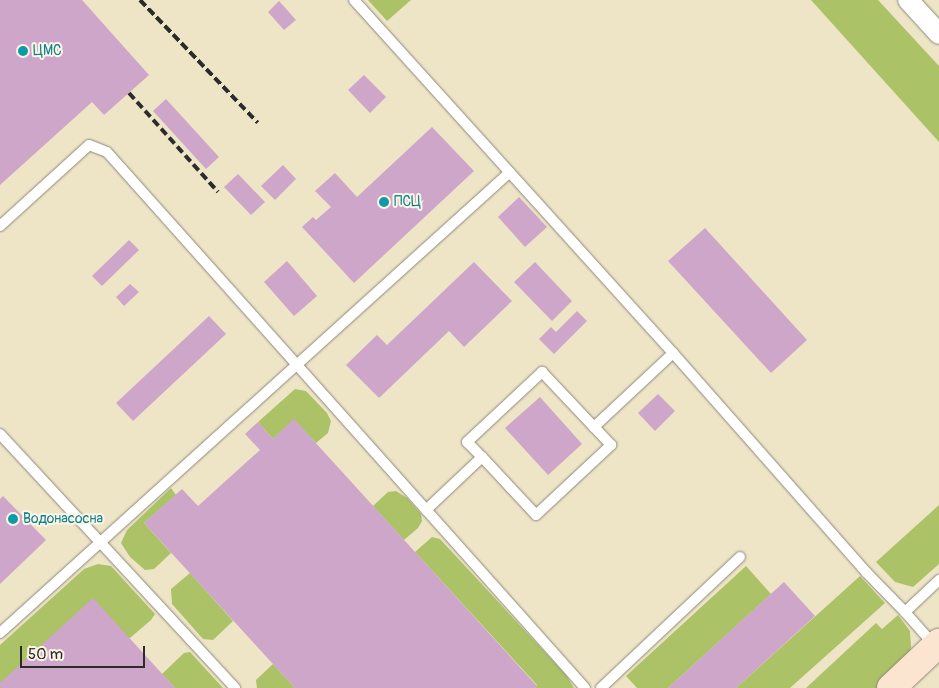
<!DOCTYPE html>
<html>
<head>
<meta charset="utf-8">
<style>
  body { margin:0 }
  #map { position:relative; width:939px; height:688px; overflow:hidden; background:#eee5c7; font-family:Pangolin,sans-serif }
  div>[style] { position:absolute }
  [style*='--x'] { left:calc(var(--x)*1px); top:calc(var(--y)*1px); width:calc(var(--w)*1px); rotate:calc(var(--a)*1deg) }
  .green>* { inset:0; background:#abc267 }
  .building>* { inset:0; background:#cda6c9 }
  .roads { filter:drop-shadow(0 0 1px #8c8879) drop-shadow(0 0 1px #8c8879) }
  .lane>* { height:10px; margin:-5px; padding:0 5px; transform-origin:5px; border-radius:5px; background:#fff }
  .street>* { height:20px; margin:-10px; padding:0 10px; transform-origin:10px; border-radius:10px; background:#fff }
  .secondary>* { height:28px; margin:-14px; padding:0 14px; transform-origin:14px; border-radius:14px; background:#fce5d0 }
  .rail>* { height:4px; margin-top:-2px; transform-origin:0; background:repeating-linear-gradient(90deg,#2b2b2b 0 8px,transparent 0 12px) }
  .dots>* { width:14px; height:14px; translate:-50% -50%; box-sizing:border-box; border:2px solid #fcf5e5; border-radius:50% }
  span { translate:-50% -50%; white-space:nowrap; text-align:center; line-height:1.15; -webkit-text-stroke:4px #fcf5e5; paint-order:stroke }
  .culture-label { font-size:14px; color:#0d838f }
  .left { translate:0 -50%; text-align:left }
  .scale { position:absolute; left:20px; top:646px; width:125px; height:22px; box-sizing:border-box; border:2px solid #2b2b2b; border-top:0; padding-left:6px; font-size:15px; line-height:18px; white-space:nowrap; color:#2b2b2b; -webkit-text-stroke:4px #fcf5e5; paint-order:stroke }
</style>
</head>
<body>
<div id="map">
  <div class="green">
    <i style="clip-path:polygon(368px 0,411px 0,387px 21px)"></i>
    <i style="clip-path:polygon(811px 0,878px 0,939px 66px,939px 142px)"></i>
    <i style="clip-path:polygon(295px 389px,306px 391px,327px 413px,331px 421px,328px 433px,316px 443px,294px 420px,273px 439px,258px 422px)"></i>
    <i style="clip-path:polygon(171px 488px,176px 495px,144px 523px,171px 553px,154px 569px,145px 570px,130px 557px,121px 543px,127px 530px)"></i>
    <i style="clip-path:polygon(396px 491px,407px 498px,421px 514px,422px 521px,418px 528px,404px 540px,373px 506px,388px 492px)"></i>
    <i style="clip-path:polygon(939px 505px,939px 564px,913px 587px,895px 582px,876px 562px)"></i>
    <i style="clip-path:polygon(432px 537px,440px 539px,566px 675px,574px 688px,535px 688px,537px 685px,415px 552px)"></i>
    <i style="clip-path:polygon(98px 564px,111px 566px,155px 614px,151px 620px,130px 638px,0 683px,0 645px,84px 569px)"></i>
    <i style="clip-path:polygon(746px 566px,771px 594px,668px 688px,637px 688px,626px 676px)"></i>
    <i style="clip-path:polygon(190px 573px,233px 621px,213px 640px,203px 639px,172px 604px,171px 589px)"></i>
    <i style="clip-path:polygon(860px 576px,885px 603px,790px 688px,736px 688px)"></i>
    <i style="clip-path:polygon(898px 615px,910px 631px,911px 647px,907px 663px,880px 688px,806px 688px,876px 623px,882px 629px)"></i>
    <i style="clip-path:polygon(190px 652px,223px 688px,175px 688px,162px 674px,184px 653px)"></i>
    <i style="clip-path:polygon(273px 664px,295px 688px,257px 688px,256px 680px)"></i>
  </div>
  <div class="building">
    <i style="clip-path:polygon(0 0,82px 0,149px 75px,104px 115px,92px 102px,0 185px)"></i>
    <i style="clip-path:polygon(279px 1px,296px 20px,284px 30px,268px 12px)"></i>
    <i style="clip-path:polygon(364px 75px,386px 97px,370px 113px,348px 90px)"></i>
    <i style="clip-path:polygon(166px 99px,219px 157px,206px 169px,153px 111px)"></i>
    <i style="clip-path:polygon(432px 127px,474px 171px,354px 283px,302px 227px,313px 217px,316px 220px,331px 207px,315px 191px,335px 173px,357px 197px)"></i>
    <i style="clip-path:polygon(283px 165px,296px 179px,275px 200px,261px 186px)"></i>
    <i style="clip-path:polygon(238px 174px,265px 202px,251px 215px,224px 187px)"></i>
    <i style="clip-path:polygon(519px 197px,547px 227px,525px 247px,498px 217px)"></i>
    <i style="clip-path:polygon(705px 228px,807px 340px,771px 373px,668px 261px)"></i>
    <i style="clip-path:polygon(129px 240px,139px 250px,102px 286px,92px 276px)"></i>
    <i style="clip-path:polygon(287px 261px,317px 296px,294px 316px,264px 282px)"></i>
    <i style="clip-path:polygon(474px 262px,512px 301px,464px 347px,449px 331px,379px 398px,346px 365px,377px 335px,387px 345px)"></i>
    <i style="clip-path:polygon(535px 262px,572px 301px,552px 321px,514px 282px)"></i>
    <i style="clip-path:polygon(130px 284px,139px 292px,124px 306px,116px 297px)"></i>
    <i style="clip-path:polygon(577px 311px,587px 321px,554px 354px,539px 339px,551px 327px,556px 332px)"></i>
    <i style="clip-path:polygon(209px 316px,226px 334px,133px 421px,116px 403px)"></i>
    <i style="clip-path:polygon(658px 394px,675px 411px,655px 431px,638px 413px)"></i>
    <i style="clip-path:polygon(540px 397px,582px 444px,548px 475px,505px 428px)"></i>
    <i style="clip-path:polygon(294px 419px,537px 686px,535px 688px,295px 688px,144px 523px,182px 489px,198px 506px,260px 450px,245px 434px,258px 422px,273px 439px)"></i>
    <i style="clip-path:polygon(3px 496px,46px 540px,0 584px,0 499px)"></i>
    <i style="clip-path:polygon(784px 582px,815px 616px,736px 688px,668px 688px)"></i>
    <i style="clip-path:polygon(93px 598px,175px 688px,0 688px,0 683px)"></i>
  </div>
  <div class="roads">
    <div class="lane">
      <i style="--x:354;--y:0;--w:476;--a:47.9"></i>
      <i style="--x:673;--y:353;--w:292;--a:48.6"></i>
      <i style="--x:866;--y:572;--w:56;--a:45.7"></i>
      <i style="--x:0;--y:226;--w:120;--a:-42.3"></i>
      <i style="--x:89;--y:145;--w:19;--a:21"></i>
      <i style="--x:107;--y:152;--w:718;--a:48.27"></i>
      <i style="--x:0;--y:434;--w:346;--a:47.2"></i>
      <i style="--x:482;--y:457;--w:21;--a:-135"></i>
      <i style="--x:467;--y:442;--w:103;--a:-43"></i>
      <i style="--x:542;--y:372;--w:76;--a:46.6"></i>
      <i style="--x:426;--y:510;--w:77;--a:-43.4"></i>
      <i style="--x:482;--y:457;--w:79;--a:47"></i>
      <i style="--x:536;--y:515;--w:103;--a:-43"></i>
      <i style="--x:611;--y:445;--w:25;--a:-133"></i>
      <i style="--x:594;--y:427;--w:108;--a:-43.1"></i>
      <i style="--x:0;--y:633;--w:687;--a:-42.11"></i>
      <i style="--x:935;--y:646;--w:45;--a:-131.4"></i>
      <i style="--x:905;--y:612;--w:47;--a:-43.3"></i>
      <i style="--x:601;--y:688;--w:191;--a:-43.3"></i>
    </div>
    <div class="street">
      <i style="--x:908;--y:0;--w:46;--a:47.6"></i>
    </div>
    <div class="secondary">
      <i style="--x:891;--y:688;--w:66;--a:-43.2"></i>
    </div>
  </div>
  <div class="rail">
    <i style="--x:140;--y:0;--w:170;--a:46.2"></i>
    <i style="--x:129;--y:93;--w:133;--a:48"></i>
  </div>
  <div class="dots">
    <i style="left:23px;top:51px;background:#0f9aa8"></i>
    <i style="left:384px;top:202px;background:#0f9aa8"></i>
    <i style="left:13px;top:519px;background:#0f9aa8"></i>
  </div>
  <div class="culture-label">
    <span class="left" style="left:33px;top:51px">ЦМС</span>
    <span class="left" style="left:394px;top:202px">ПСЦ</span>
    <span class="left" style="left:23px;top:519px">Водонасосна</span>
  </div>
  <div class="scale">50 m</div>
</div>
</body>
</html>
